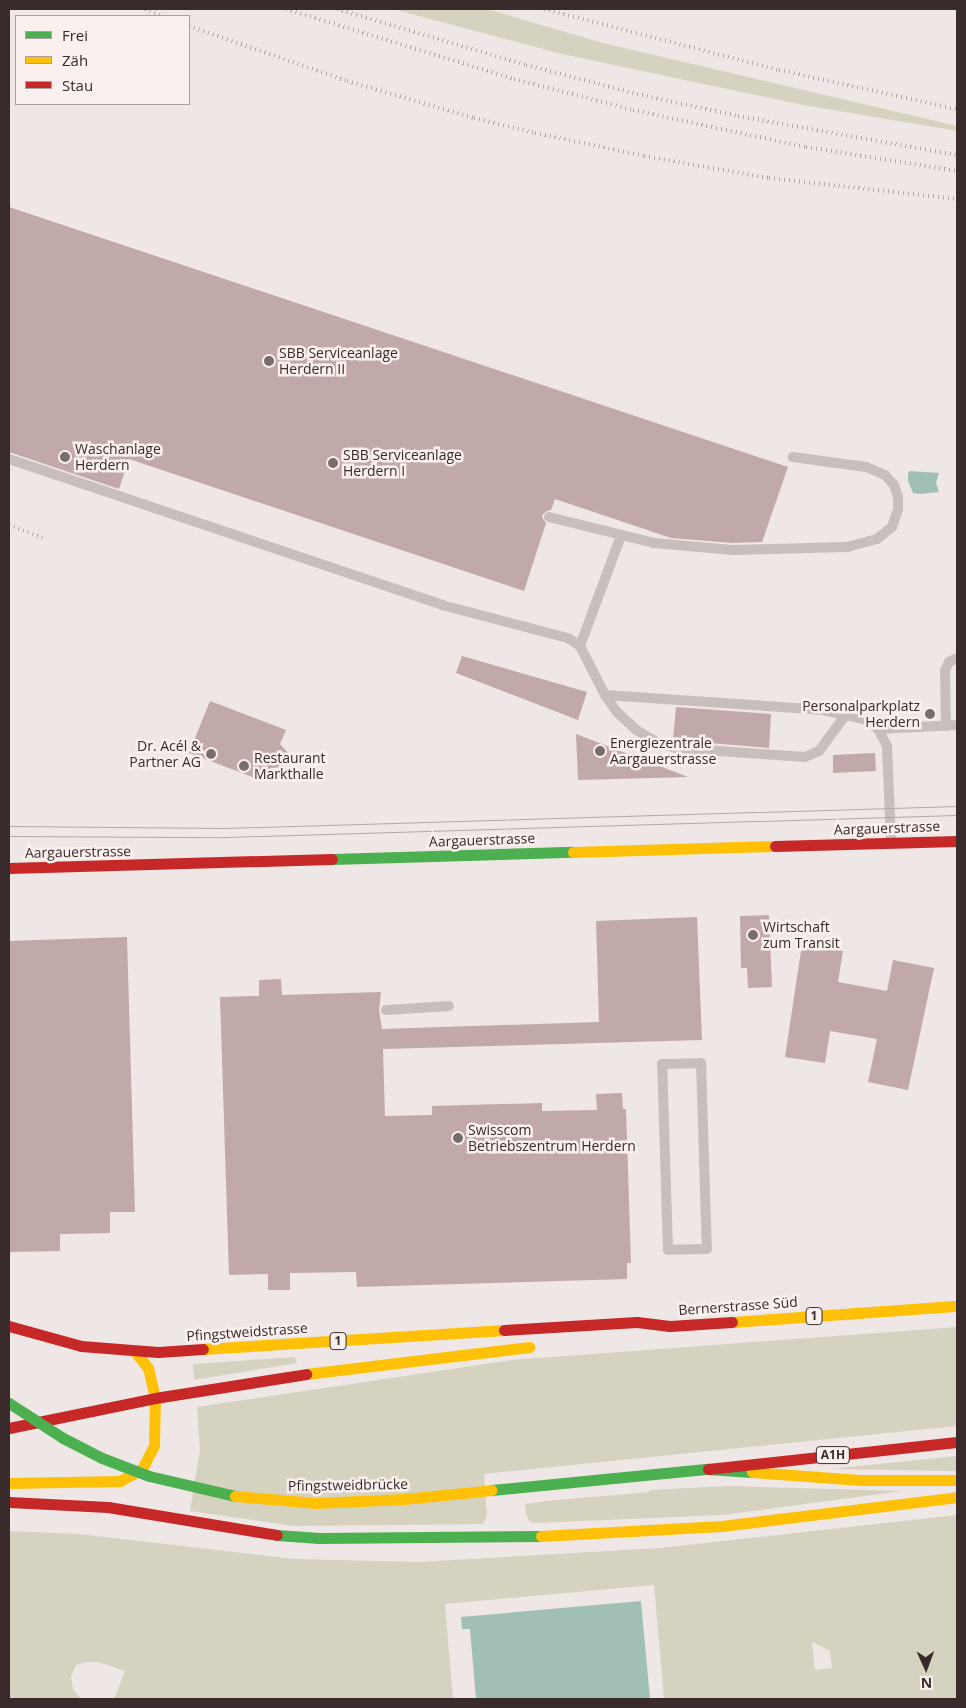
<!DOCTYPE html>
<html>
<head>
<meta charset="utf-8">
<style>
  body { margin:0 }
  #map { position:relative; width:966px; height:1708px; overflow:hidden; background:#eee7e5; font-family:"Open Sans",sans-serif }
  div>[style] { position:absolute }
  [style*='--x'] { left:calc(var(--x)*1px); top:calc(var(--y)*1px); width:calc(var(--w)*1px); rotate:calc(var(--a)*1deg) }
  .green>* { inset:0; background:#d5d2c0 }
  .water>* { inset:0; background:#a2bfb6 }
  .building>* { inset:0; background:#c1a8a9 }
  .lane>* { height:10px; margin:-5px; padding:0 5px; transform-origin:5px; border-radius:5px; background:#c8bfbd }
  .fast>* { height:11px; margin:-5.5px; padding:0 5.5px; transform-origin:5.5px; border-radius:5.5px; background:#4caf50 }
  .slow>* { height:11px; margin:-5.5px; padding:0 5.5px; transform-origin:5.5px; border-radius:5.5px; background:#ffc107 }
  .jam>* { height:11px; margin:-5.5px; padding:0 5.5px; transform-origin:5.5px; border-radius:5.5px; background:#c62828 }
  .tram>* { height:1px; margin:-0.5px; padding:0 0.5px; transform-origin:0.5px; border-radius:0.5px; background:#b0a8a7 }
  .rail>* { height:4px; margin-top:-2px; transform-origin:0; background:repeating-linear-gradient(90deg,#b0a8a7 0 1px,transparent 0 5px) }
  .fast-bridge>* { height:11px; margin:-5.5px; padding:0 5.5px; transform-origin:5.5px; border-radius:5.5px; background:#4caf50 }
  .slow-bridge>* { height:11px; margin:-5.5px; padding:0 5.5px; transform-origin:5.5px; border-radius:5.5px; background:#ffc107 }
  .dots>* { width:14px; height:14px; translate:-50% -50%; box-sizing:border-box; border:2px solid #faf0ee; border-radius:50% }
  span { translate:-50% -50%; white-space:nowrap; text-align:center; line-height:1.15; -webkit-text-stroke:5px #faf0ee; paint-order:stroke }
  .shield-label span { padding:1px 4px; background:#faf0ee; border:1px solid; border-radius:4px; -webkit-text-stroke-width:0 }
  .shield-label { font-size:12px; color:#392b2b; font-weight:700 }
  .poi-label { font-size:14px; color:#392b2b }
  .left { translate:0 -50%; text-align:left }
  .right { translate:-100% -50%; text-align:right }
  .street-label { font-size:14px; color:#392b2b }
  .frame { position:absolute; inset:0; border:10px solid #392b2b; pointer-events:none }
  .legend { position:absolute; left:15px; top:15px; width:175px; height:90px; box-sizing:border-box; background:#faf0ee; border:1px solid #ada1a0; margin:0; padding:6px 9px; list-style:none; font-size:15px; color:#392b2b }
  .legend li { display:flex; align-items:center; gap:10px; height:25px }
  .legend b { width:25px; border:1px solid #ada1a0 }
  .north { position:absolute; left:901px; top:1643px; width:50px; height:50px; -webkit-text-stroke:4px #faf0ee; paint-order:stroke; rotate:178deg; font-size:14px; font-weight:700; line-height:20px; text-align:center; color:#392b2b }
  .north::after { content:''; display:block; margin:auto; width:18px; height:22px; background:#392b2b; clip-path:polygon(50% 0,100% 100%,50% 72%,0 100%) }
</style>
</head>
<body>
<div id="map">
  <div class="green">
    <i style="clip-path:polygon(393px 9px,487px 9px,603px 43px,957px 126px,957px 131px,798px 104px,562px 54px)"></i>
    <i style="clip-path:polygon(957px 1327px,957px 1426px,484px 1474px,487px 1516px,483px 1524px,293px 1526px,190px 1511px,200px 1450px,197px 1407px,511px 1360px)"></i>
    <i style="clip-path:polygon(295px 1357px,297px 1363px,194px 1380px,193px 1364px)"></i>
    <i style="clip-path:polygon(957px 1456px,957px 1471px,830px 1469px)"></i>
    <i style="clip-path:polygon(728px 1486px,902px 1491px,722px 1515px,535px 1523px,529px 1521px,526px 1514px,525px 1504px,546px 1501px,649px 1492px,650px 1490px)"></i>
    <i style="clip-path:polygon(evenodd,957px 1515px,957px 1699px,664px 1699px,654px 1585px,445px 1604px,453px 1699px,114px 1699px,125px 1671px,98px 1662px,87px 1662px,76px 1665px,71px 1676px,73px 1689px,81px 1699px,9px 1699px,9px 1531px,79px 1534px,295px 1559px,419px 1562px,660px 1548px,957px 1515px,812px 1642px,830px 1651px,832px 1668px,815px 1670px,812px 1642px)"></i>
  </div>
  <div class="water">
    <i style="clip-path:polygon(910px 471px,939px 473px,936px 483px,939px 492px,921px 494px,913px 493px,908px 481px,908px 473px)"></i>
    <i style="clip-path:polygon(641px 1601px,650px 1699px,476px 1699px,470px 1629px,462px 1629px,461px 1617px)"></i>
  </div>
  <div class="building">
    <i style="clip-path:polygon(9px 207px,788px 467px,762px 542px,733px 543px,671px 538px,555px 499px,551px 510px,547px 511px,542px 515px,543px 519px,546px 523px,524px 591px,129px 459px,119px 489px,9px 452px)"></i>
    <i style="clip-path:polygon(462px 656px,587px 692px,578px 720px,456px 673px)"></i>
    <i style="clip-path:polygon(210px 701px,286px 730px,280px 744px,288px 753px,283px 767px,271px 768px,266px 782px,189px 753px)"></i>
    <i style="clip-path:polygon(676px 707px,771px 714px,769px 748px,673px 740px)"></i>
    <i style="clip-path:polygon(576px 734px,688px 777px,578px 780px)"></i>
    <i style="clip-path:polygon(875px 753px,876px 771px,833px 773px,833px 755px)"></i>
    <i style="clip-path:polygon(769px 915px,772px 987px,748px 988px,747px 968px,741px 968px,740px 916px)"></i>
    <i style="clip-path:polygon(697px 917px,702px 1040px,383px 1049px,385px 1116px,432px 1115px,432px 1106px,542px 1103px,542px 1111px,597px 1110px,596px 1094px,622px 1093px,623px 1109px,626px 1109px,631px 1263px,627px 1263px,627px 1279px,357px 1287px,356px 1272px,290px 1273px,290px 1290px,268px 1290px,268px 1274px,229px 1275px,220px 997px,259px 996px,259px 980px,281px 979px,282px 995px,381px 992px,379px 1010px,382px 1029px,599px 1022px,596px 921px)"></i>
    <i style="clip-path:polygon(127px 937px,135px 1212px,110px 1212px,110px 1233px,60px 1234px,60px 1251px,9px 1252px,9px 941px)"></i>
    <i style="clip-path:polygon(802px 944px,843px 951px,838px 982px,887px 991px,893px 960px,934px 968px,908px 1090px,868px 1082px,877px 1039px,830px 1031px,825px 1063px,785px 1057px)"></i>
  </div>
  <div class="lane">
    <i style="--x:9;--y:459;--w:457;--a:18.6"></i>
    <i style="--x:442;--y:605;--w:130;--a:14.7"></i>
    <i style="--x:568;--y:638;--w:14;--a:34"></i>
    <i style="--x:580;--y:646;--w:55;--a:63"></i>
    <i style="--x:605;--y:695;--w:21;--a:55"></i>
    <i style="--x:617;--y:712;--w:26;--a:43"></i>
    <i style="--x:636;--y:730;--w:28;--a:30"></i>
    <i style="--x:660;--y:744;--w:16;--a:14"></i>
    <i style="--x:676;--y:748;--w:129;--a:4"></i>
    <i style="--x:805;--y:757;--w:15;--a:-23"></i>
    <i style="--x:819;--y:751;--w:47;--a:-53.6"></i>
    <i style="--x:549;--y:517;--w:108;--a:13.9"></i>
    <i style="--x:654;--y:543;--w:79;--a:5.1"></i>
    <i style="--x:733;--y:550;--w:114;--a:-1.5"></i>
    <i style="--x:847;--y:547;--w:31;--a:-15"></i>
    <i style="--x:877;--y:539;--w:19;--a:-39"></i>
    <i style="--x:892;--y:527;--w:18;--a:-71"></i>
    <i style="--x:898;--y:510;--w:13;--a:-90"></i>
    <i style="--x:898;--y:497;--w:13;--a:-108"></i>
    <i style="--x:894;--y:485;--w:13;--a:-132"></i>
    <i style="--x:885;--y:475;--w:21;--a:-157"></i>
    <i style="--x:866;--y:467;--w:74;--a:-172.2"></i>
    <i style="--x:580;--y:646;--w:117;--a:-69.6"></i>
    <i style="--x:605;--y:695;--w:219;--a:3.9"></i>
    <i style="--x:823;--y:710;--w:42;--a:12.4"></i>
    <i style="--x:864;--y:719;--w:17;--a:36"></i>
    <i style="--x:878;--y:729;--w:19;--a:62"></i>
    <i style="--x:887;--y:746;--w:96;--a:87.6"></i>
    <i style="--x:946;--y:726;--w:56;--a:-91"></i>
    <i style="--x:945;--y:670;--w:9;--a:-63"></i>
    <i style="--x:949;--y:662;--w:9;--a:-27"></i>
    <i style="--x:878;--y:729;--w:79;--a:-2.9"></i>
    <i style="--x:386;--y:1010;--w:63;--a:-3.6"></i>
    <i style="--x:701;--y:1063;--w:186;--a:88.2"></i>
    <i style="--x:707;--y:1249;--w:39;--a:179"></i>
    <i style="--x:668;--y:1250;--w:186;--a:-91.8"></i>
    <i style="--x:662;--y:1064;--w:39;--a:-1"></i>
  </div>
  <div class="fast">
    <i style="--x:332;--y:859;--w:241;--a:-1.7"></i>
    <i style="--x:492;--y:1490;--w:217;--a:-5.6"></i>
    <i style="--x:708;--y:1469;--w:44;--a:3.9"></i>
    <i style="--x:277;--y:1535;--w:42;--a:4.1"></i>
    <i style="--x:319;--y:1538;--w:222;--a:-0.5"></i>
  </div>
  <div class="slow">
    <i style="--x:573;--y:852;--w:202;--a:-1.7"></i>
    <i style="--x:732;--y:1322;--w:226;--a:-4.1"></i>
    <i style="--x:203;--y:1349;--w:302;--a:-3.6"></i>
    <i style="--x:306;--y:1374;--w:225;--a:-6.9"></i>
    <i style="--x:752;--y:1472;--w:108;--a:4.2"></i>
    <i style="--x:860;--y:1480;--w:97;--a:0"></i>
    <i style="--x:9;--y:1483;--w:111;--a:-1"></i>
    <i style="--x:120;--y:1481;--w:25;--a:-29"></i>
    <i style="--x:142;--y:1469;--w:27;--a:-63"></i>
    <i style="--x:154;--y:1445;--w:47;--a:-88.8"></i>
    <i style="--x:155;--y:1398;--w:31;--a:-103"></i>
    <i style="--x:148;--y:1368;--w:22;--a:-129"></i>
    <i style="--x:541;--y:1536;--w:181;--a:-3.2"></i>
    <i style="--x:722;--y:1526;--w:237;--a:-7"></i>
  </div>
  <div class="jam">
    <i style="--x:775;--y:846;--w:182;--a:-1.6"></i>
    <i style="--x:9;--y:868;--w:323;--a:-1.6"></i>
    <i style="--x:9;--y:1326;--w:75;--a:15.5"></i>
    <i style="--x:81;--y:1346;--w:77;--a:4.5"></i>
    <i style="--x:158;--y:1352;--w:45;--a:-3.8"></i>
    <i style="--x:504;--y:1330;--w:133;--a:-3.4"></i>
    <i style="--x:637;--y:1322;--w:33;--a:7"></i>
    <i style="--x:670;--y:1326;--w:62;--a:-3.7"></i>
    <i style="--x:9;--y:1428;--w:149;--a:-11.6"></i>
    <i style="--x:155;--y:1398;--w:153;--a:-9"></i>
    <i style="--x:708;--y:1469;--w:250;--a:-6.2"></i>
    <i style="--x:9;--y:1502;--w:99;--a:2.9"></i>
    <i style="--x:108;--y:1507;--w:171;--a:9.4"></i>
  </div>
  <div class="tram">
    <i style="--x:9;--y:826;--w:216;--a:0.5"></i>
    <i style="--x:225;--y:828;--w:732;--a:-1.72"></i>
    <i style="--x:9;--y:836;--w:216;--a:0.3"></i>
    <i style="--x:225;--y:837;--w:732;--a:-1.72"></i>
  </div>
  <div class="rail">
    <i style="--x:145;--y:9;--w:20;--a:20"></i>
    <i style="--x:286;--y:9;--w:239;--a:17.1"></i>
    <i style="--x:514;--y:79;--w:123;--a:14.6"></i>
    <i style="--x:633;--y:110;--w:177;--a:12.1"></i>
    <i style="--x:806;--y:147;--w:153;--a:9"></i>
    <i style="--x:337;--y:9;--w:197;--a:16.5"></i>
    <i style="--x:526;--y:65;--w:115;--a:14.6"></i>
    <i style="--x:637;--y:94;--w:103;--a:12.3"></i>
    <i style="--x:738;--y:116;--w:222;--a:10.1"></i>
    <i style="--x:544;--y:9;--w:243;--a:14.6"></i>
    <i style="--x:779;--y:70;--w:182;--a:12.4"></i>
    <i style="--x:189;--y:26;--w:167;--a:19.2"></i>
    <i style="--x:347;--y:81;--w:132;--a:16.2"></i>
    <i style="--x:474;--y:118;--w:63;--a:13.8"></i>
    <i style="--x:535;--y:133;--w:111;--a:11.9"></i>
    <i style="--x:644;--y:156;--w:127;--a:10"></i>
    <i style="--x:769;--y:178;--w:189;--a:6.4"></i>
    <i style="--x:9;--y:525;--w:39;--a:21"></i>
  </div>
  <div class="fast-bridge">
    <i style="--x:9;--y:1403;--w:64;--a:32.9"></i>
    <i style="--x:63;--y:1438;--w:44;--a:27.1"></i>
    <i style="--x:102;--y:1458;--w:50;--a:21"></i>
    <i style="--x:149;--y:1476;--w:88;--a:13.1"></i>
  </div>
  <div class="slow-bridge">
    <i style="--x:235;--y:1496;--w:81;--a:4.9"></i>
    <i style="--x:316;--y:1503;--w:88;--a:-2.6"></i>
    <i style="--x:404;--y:1499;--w:88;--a:-5.8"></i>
  </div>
  <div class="dots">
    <i style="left:269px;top:361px;background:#786d6c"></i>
    <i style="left:65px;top:457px;background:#786d6c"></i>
    <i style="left:333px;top:463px;background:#786d6c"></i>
    <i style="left:930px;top:714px;background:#786d6c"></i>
    <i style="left:600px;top:751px;background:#786d6c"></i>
    <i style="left:211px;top:754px;background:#786d6c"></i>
    <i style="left:244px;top:766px;background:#786d6c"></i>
    <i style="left:753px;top:935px;background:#786d6c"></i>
    <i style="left:458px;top:1138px;background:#786d6c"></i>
  </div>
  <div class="shield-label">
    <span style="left:814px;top:1316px">1</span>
    <span style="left:338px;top:1341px">1</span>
    <span style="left:833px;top:1455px">A1H</span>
  </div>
  <div class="poi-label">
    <span class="left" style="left:279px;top:361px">SBB Serviceanlage<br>Herdern II</span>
    <span class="left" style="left:75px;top:457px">Waschanlage<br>Herdern</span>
    <span class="left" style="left:343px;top:463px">SBB Serviceanlage<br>Herdern I</span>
    <span class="right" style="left:920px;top:714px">Personalparkplatz<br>Herdern</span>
    <span class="left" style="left:610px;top:751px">Energiezentrale<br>Aargauerstrasse</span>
    <span class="right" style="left:201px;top:754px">Dr. Acél &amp;<br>Partner AG</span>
    <span class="left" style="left:254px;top:766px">Restaurant<br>Markthalle</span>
    <span class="left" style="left:763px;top:935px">Wirtschaft<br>zum Transit</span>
    <span class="left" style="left:468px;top:1138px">Swisscom<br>Betriebszentrum Herdern</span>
  </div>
  <div class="street-label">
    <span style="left:887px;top:828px;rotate:-2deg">Aargauerstrasse</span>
    <span style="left:482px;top:840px;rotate:-2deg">Aargauerstrasse</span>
    <span style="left:78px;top:852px;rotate:-1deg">Aargauerstrasse</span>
    <span style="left:738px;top:1306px;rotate:-4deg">Bernerstrasse Süd</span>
    <span style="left:247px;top:1332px;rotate:-4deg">Pfingstweidstrasse</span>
    <span style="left:348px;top:1485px;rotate:-1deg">Pfingstweidbrücke</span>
  </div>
  <div class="frame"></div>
  <ul class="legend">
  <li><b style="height:6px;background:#4caf50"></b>Frei</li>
  <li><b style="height:6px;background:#ffc107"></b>Zäh</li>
  <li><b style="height:6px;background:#c62828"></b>Stau</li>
  </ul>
  <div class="north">N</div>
</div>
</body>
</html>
